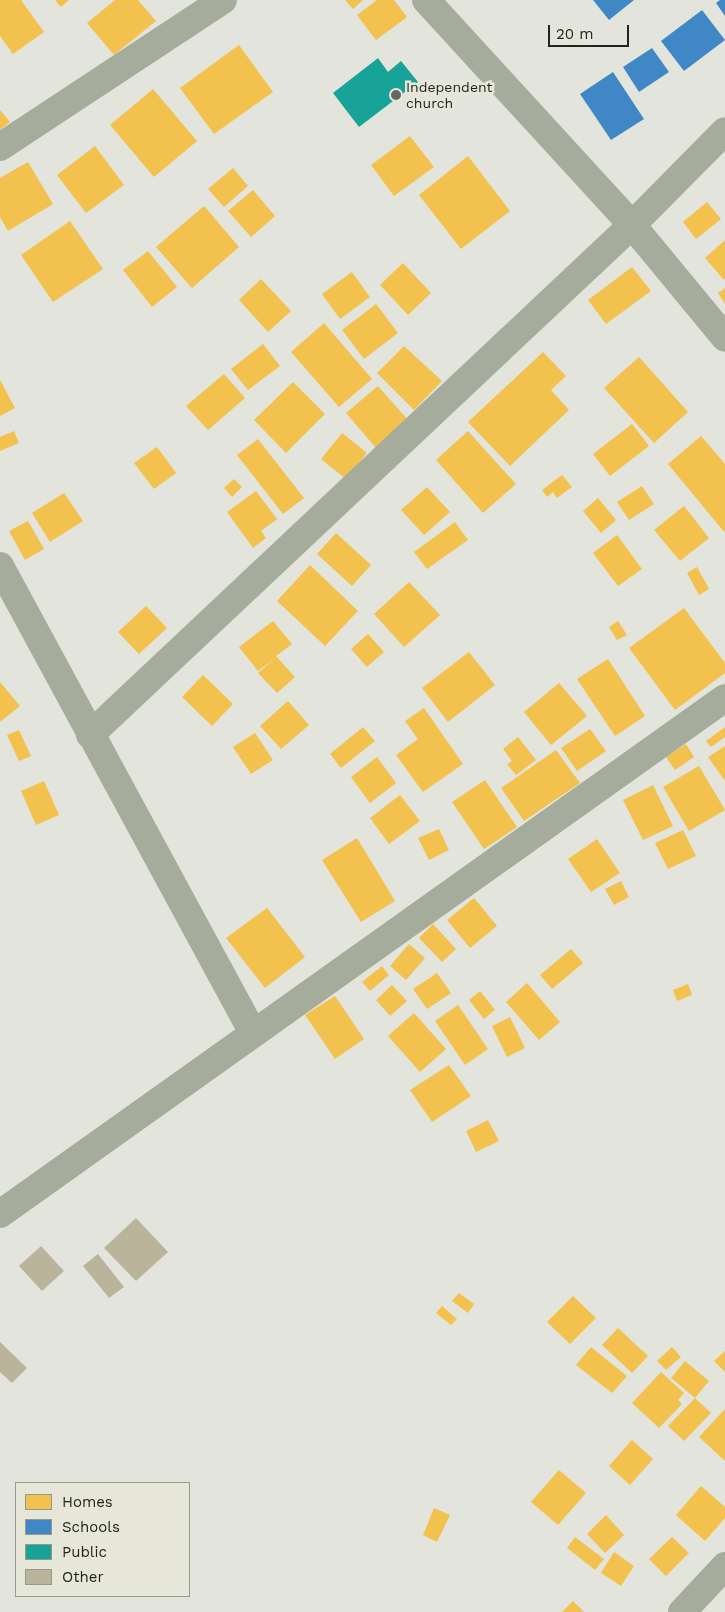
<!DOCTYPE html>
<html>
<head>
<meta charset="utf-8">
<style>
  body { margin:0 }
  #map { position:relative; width:725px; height:1612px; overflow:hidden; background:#e3e4dc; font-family:"Work Sans",sans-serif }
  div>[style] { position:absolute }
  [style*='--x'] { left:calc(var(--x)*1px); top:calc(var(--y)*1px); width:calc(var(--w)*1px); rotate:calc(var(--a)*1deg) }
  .homes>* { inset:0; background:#f2c14e }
  .schools>* { inset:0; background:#3f88c5 }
  .public>* { inset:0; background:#17a398 }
  .building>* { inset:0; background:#bab49b }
  .minor>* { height:28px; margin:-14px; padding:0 14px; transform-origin:14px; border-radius:14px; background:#a5ac9c }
  .dots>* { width:14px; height:14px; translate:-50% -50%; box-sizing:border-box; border:2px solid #e6e7d9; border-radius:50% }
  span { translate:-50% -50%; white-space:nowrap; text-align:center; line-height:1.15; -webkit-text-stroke:5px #e6e7d9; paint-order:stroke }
  .poi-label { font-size:14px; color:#23241e }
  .left { translate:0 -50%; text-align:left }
  .legend { position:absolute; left:15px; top:1482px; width:175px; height:115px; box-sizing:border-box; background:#e6e7d9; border:1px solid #98998e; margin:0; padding:6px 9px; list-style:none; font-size:15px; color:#23241e }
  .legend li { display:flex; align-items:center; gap:10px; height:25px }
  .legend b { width:25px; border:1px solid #98998e }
  .scale { position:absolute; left:548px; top:25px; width:81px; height:22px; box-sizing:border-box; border:2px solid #23241e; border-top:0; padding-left:6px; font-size:15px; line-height:18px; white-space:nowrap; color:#23241e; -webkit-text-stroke:4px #e6e7d9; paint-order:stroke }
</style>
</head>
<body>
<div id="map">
  <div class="homes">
    <i style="clip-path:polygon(0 0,21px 0,44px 32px,13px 54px,0 36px)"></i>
    <i style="clip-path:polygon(55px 0,69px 0,61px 7px)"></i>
    <i style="clip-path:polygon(115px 0,138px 0,156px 21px,114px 55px,87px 23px)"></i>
    <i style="clip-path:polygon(345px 0,363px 0,353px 9px)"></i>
    <i style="clip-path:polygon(377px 0,394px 0,407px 17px,376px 40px,357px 15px)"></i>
    <i style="clip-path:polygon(239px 45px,273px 92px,214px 134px,180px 88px)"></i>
    <i style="clip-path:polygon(153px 89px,197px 141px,154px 177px,110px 125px)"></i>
    <i style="clip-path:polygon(0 110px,10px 122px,0 130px)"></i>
    <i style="clip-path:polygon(410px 136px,434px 167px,394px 196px,371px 165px)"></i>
    <i style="clip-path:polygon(95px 146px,124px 185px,86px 213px,57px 175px)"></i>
    <i style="clip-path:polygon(468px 156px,510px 211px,461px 249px,419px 195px)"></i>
    <i style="clip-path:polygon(28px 162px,53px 204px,8px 231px,0 217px,0 178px)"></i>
    <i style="clip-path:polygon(233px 168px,248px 186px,224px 207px,208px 189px)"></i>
    <i style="clip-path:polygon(253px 190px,275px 216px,251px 237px,228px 211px)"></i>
    <i style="clip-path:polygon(707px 202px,721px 219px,696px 239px,683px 222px)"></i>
    <i style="clip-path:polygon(204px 206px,239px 247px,192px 288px,156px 247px)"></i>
    <i style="clip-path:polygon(70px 221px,103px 269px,53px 302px,21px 255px)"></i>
    <i style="clip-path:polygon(725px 240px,725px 278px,724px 280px,705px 258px)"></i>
    <i style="clip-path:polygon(148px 251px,177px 287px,152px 307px,123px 270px)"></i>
    <i style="clip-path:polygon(403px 263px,431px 293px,408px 315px,380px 285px)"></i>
    <i style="clip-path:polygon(632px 267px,651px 291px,606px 324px,588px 300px)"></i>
    <i style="clip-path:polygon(352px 272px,370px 297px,340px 319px,322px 294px)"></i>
    <i style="clip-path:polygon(261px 279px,291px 311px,268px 332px,239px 300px)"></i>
    <i style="clip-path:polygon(725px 288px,725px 304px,718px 293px)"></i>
    <i style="clip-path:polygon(376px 304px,398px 333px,364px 359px,342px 330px)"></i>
    <i style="clip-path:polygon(324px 323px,372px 379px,339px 407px,291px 352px)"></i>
    <i style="clip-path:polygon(263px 344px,280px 366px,248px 390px,231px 369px)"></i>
    <i style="clip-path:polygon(404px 346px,442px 381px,414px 410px,377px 373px)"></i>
    <i style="clip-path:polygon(543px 352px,566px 376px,551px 390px,569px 410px,510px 466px,468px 422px)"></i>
    <i style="clip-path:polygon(639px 357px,688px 412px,654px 443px,604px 388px)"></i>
    <i style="clip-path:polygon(224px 374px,245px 398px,208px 430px,186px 406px)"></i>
    <i style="clip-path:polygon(0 380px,15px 408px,0 416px)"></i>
    <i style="clip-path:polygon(293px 382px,325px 414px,286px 453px,254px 420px)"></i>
    <i style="clip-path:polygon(378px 386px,408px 420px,376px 448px,346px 413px)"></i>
    <i style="clip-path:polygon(632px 424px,649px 446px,610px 476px,593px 454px)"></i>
    <i style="clip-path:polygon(14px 431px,19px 443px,0 451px,0 437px)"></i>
    <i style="clip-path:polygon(468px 431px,516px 484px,483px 513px,436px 460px)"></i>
    <i style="clip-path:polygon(342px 433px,367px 453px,346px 479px,321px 459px)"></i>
    <i style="clip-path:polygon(701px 436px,725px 464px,725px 533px,668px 464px)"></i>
    <i style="clip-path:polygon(258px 439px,304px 498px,283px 514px,237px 455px)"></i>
    <i style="clip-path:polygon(157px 447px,176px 473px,154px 489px,134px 463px)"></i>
    <i style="clip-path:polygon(562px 475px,572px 487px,557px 498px,553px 492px,547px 497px,542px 490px)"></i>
    <i style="clip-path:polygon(234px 479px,242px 487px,232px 497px,224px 488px)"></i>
    <i style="clip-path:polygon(642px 486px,654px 504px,629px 520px,617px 502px)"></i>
    <i style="clip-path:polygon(427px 487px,450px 512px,424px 535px,401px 510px)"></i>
    <i style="clip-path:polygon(256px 491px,277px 519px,261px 531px,266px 538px,253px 548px,227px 512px)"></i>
    <i style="clip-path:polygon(64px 493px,83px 521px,50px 542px,32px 513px)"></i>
    <i style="clip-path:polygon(598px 498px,616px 520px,601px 533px,583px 511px)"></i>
    <i style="clip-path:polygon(684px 506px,709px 538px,680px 561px,654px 530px)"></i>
    <i style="clip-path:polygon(28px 521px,44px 549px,25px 560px,9px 531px)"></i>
    <i style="clip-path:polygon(455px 522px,468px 540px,427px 569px,414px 552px)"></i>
    <i style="clip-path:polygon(336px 533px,371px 565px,352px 586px,317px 554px)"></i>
    <i style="clip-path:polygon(617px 535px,642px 569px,618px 586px,593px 553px)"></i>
    <i style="clip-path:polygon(310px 565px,358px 611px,325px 646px,277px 601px)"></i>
    <i style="clip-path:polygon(697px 567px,709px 589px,699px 595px,687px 573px)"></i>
    <i style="clip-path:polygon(409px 582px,440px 615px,404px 647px,374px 614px)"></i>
    <i style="clip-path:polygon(146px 606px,167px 628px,139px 654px,118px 632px)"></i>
    <i style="clip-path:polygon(684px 608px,725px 663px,725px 673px,675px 710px,629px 648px)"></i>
    <i style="clip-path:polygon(273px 621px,292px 644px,276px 656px,295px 677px,277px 693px,258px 673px,274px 659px,258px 671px,239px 647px)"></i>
    <i style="clip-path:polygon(618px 621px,627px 635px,617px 640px,609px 627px)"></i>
    <i style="clip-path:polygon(368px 634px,384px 652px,367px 667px,351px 649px)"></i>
    <i style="clip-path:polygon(469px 652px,495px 685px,448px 722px,422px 688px)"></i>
    <i style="clip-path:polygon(608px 659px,645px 716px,615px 736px,577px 679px)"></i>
    <i style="clip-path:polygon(203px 675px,233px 704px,212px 726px,182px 697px)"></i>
    <i style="clip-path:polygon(0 682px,20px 706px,0 722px)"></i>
    <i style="clip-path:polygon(559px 683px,587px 716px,551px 745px,524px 712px)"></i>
    <i style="clip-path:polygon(288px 701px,309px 725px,281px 749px,260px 726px)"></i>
    <i style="clip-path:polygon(424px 708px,463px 764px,423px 792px,396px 755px,418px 739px,405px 721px)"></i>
    <i style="clip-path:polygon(363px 727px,375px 741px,341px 768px,330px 754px)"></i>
    <i style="clip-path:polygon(725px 727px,725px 737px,711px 747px,706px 741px)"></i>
    <i style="clip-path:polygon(590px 729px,606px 751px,577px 771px,561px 748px)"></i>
    <i style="clip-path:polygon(19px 730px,31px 756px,19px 761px,7px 735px)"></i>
    <i style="clip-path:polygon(255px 733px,273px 760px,251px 774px,233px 747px)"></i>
    <i style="clip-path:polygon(518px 737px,536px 760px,516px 775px,507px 764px,512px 761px,503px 749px)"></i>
    <i style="clip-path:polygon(686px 744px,694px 757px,675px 770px,666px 757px)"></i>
    <i style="clip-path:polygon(725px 746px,725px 781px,708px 757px)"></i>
    <i style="clip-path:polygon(556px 750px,580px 783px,524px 821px,501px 788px)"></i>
    <i style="clip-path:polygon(377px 757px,396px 783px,370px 803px,351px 777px)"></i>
    <i style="clip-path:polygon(699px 766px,725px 810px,689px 831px,663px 787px)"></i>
    <i style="clip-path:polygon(485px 780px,517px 827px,484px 849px,452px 802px)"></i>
    <i style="clip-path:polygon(44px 781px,59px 815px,36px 825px,21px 791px)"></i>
    <i style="clip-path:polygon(653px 785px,673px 826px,643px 840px,623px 800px)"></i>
    <i style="clip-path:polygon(400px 795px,420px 821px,389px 844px,370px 818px)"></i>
    <i style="clip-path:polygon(439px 829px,449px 850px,429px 860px,418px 838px)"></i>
    <i style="clip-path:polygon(683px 830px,696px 856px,668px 869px,655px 843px)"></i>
    <i style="clip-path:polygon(357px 838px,395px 901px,361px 922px,322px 860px)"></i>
    <i style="clip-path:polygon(597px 839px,620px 873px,591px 892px,568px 859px)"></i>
    <i style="clip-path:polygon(621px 881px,629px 897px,614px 905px,605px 889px)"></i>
    <i style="clip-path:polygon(474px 898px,497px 926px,470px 948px,447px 920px)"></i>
    <i style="clip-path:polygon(267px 908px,305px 957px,265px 988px,226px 938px)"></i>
    <i style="clip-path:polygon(433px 924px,456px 949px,442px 962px,419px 938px)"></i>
    <i style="clip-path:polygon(409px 944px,425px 958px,406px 980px,390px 966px)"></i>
    <i style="clip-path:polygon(571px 949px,583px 963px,552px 989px,540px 975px)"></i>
    <i style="clip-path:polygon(382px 966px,389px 975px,370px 991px,362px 982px)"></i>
    <i style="clip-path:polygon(437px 973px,451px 993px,427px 1009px,413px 989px)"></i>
    <i style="clip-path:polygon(527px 983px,560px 1022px,539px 1040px,506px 1002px)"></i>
    <i style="clip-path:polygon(688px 984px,692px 995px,677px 1001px,673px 990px)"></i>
    <i style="clip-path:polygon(392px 985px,407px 1001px,390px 1016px,376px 1000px)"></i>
    <i style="clip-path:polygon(480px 991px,495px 1010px,484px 1019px,469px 1000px)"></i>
    <i style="clip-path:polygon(335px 996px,364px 1039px,335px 1059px,305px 1015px)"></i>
    <i style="clip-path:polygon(458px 1005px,488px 1049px,465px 1065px,435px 1021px)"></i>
    <i style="clip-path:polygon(414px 1013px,446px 1049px,420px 1072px,388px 1036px)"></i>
    <i style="clip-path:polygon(510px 1017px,525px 1048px,507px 1057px,492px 1026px)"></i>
    <i style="clip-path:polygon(449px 1065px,471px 1096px,432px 1122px,410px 1090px)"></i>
    <i style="clip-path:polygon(488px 1120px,499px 1141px,476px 1152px,466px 1131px)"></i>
    <i style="clip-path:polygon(459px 1293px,474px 1304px,468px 1313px,452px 1301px)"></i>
    <i style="clip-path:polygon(573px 1296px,596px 1318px,570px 1344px,547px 1322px)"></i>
    <i style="clip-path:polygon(442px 1306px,457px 1319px,451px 1325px,436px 1313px)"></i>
    <i style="clip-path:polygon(618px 1328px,648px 1356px,632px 1373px,602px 1345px)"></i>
    <i style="clip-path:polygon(591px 1347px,627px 1376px,612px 1393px,576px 1365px)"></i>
    <i style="clip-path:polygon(672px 1347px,681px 1357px,666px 1370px,657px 1361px)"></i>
    <i style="clip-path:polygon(725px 1351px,725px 1372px,714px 1361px)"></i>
    <i style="clip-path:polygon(685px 1361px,709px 1381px,695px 1398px,671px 1378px)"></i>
    <i style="clip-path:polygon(661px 1372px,684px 1393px,678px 1400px,682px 1404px,659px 1428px,632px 1403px)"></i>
    <i style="clip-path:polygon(695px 1398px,711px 1413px,684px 1441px,668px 1426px)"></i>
    <i style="clip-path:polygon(725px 1409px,725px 1461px,699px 1437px)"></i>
    <i style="clip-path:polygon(632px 1440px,653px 1459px,630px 1485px,609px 1466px)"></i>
    <i style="clip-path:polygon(559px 1470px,586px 1493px,558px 1525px,531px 1502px)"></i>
    <i style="clip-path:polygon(701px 1486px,725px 1507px,725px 1518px,705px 1541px,676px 1515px)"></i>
    <i style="clip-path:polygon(434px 1508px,450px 1515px,437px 1542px,423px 1535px)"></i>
    <i style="clip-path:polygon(606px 1515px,624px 1535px,605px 1553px,587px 1534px)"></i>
    <i style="clip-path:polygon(575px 1537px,604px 1559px,595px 1570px,567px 1548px)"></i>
    <i style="clip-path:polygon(672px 1537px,689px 1553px,666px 1576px,649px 1559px)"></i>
    <i style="clip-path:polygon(614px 1552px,634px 1566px,621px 1586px,601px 1573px)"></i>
    <i style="clip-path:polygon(573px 1601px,584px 1612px,562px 1612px)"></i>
  </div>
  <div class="schools">
    <i style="clip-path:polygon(593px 0,634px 0,609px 20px)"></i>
    <i style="clip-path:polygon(720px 0,725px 0,725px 16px,716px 3px)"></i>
    <i style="clip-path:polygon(702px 10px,725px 40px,684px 71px,661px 41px)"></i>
    <i style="clip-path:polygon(652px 48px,669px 72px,639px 92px,623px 67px)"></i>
    <i style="clip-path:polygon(613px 72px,644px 119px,611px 140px,580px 94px)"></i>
  </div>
  <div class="public">
    <i style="clip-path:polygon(378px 58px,388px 72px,401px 61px,418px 82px,359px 127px,333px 93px)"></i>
  </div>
  <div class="building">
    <i style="clip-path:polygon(136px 1218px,168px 1252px,136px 1281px,104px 1248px)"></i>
    <i style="clip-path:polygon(41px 1246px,64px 1271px,42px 1291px,19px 1266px)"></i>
    <i style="clip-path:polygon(98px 1254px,124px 1287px,109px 1298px,83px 1266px)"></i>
    <i style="clip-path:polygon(0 1342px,27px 1368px,12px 1383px,0 1372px)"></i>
  </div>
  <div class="minor">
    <i style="--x:426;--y:0;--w:305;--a:47.5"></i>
    <i style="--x:632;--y:225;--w:146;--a:50.5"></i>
    <i style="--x:0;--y:147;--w:267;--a:-33.4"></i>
    <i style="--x:0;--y:566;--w:531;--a:61.55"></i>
    <i style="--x:90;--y:735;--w:744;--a:-43.26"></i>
    <i style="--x:632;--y:225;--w:132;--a:-45.3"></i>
    <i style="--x:0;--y:1214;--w:890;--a:-35.44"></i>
    <i style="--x:682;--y:1612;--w:63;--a:-46.9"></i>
  </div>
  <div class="dots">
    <i style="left:396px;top:95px;background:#666760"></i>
  </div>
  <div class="poi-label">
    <span class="left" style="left:406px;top:95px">Independent<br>church</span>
  </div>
  <ul class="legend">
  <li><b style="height:14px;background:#f2c14e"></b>Homes</li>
  <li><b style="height:14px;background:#3f88c5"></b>Schools</li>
  <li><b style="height:14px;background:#17a398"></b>Public</li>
  <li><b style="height:14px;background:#bab49b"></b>Other</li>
  </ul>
  <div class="scale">20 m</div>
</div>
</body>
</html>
